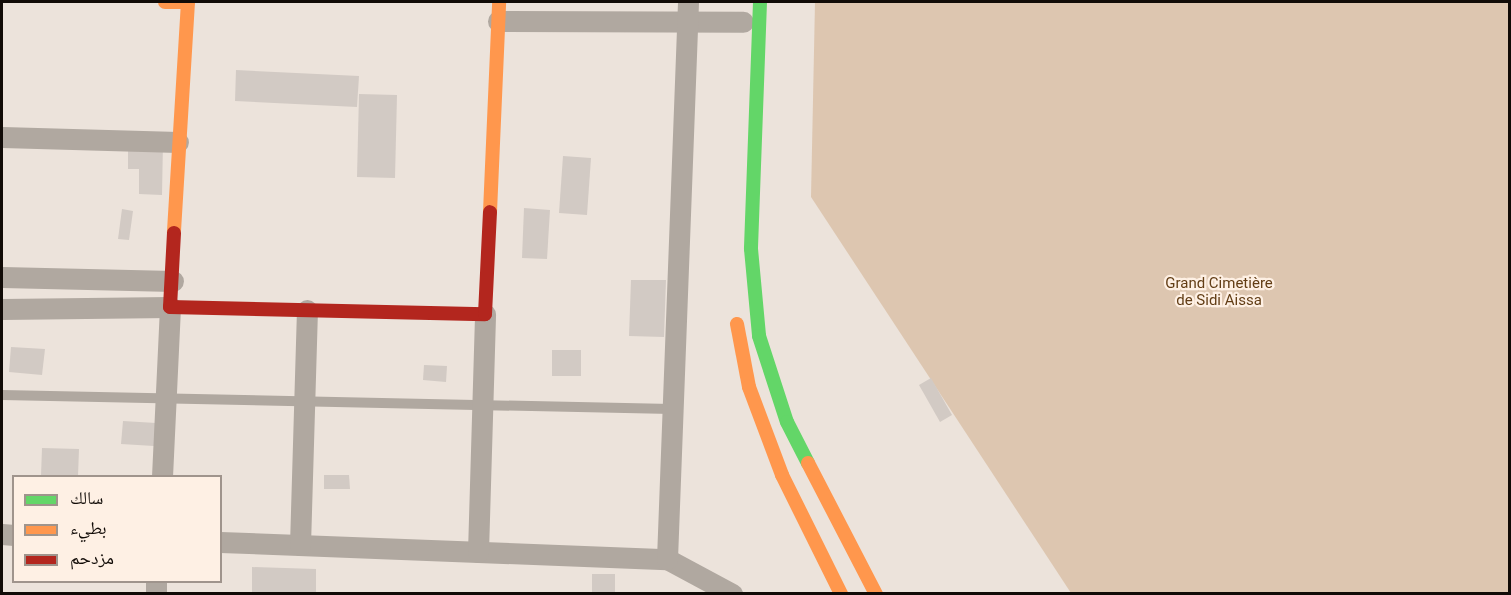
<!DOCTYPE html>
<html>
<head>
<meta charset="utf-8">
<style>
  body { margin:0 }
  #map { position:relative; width:1511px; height:595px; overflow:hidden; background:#ece3db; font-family:Roboto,"Noto Naskh Arabic",sans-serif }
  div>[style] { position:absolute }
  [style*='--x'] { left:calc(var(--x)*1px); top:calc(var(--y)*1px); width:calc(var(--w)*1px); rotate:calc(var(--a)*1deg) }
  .green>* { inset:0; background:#ddc6b0 }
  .building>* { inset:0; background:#d2cac4 }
  .lane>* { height:10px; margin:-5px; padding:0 5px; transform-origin:5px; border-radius:5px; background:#b0a8a0 }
  .street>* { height:21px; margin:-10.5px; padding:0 10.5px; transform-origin:10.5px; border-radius:10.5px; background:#b0a8a0 }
  .fast>* { height:14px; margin:-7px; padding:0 7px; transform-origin:7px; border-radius:7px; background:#63d668 }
  .slow>* { height:14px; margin:-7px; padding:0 7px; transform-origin:7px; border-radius:7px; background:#ff974d }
  .jam>* { height:14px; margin:-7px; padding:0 7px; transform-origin:7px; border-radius:7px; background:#b3261e }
  span { translate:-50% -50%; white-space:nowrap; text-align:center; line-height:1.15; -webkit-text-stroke:4.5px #fef0e4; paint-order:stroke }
  .park-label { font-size:15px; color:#623d15 }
  .frame { position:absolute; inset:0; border:3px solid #110b07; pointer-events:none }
  .legend { position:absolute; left:12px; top:475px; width:210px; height:108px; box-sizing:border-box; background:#fef0e4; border:2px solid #9f948c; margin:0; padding:8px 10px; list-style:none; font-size:18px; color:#110b07 }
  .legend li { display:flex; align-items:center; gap:12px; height:30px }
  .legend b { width:30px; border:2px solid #9f948c }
</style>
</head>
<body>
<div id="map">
  <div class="green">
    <i style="clip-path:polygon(815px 2px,1509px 2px,1509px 593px,1071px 593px,811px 197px)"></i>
  </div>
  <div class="building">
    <i style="clip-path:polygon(236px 70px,359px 76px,357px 107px,235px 101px)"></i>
    <i style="clip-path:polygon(359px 94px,397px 95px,395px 178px,357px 177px)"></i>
    <i style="clip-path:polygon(128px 142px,163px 142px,162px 195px,139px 194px,139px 169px,128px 169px)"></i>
    <i style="clip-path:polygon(563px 156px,591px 158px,587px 215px,559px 213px)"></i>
    <i style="clip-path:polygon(524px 208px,550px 210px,547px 259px,522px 258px)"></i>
    <i style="clip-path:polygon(122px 209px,133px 211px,129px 240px,118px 239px)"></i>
    <i style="clip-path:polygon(631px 280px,666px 280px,664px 337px,629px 336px)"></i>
    <i style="clip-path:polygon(11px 347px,45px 349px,42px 375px,9px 372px)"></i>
    <i style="clip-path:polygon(552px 350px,581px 350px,581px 376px,552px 376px)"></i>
    <i style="clip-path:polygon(424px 365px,447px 366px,446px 382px,423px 380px)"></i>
    <i style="clip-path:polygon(931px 378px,952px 415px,940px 422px,919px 385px)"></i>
    <i style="clip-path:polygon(123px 421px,156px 423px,154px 446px,121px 444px)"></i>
    <i style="clip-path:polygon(42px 448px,79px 449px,78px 476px,41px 476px)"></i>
    <i style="clip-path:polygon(324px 475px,349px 475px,350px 489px,324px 489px)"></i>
    <i style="clip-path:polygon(252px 567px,316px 569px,316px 594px,252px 594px)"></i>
    <i style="clip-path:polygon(592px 574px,615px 574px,615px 593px,592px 593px)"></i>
  </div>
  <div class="lane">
    <i style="--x:2;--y:395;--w:670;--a:1.2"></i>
  </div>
  <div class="street">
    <i style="--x:498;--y:21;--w:245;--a:0.2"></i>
    <i style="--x:2;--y:137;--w:176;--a:1.6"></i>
    <i style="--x:2;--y:277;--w:171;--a:1.3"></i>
    <i style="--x:2;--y:309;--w:168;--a:-0.7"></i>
    <i style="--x:170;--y:307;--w:169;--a:92.7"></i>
    <i style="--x:2;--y:534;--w:12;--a:5"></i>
    <i style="--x:220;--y:542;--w:447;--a:2.2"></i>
    <i style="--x:667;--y:559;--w:74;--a:28.3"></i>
    <i style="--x:300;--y:545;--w:235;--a:-88.3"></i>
    <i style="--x:478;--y:552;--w:238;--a:-88.3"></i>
    <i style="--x:667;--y:559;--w:557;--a:-87.84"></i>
    <i style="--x:156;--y:591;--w:9;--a:-90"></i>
  </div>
  <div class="fast">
    <i style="--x:760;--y:2;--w:247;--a:92.1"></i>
    <i style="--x:751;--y:249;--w:87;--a:84.7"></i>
    <i style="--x:759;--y:336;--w:90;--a:72"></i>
    <i style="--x:787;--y:422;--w:46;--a:62.9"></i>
  </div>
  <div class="slow">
    <i style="--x:165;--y:2;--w:23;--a:0"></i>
    <i style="--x:188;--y:2;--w:231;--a:93.5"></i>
    <i style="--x:490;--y:212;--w:210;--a:-87.5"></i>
    <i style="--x:737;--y:324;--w:64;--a:79.2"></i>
    <i style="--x:749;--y:387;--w:94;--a:69.4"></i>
    <i style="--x:782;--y:475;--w:133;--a:63.6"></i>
    <i style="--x:808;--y:463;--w:148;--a:62.6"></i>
  </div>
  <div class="jam">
    <i style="--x:174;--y:233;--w:74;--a:93.1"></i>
    <i style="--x:170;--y:307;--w:315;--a:1.3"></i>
    <i style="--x:485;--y:314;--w:102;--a:-87.2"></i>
  </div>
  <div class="park-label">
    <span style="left:1219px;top:292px">Grand Cimetière<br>de Sidi Aissa</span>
  </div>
  <div class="frame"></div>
  <ul class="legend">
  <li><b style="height:8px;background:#63d668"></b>سالك</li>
  <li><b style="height:8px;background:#ff974d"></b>بطيء</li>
  <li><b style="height:8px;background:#b3261e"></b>مزدحم</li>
  </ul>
</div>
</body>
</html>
